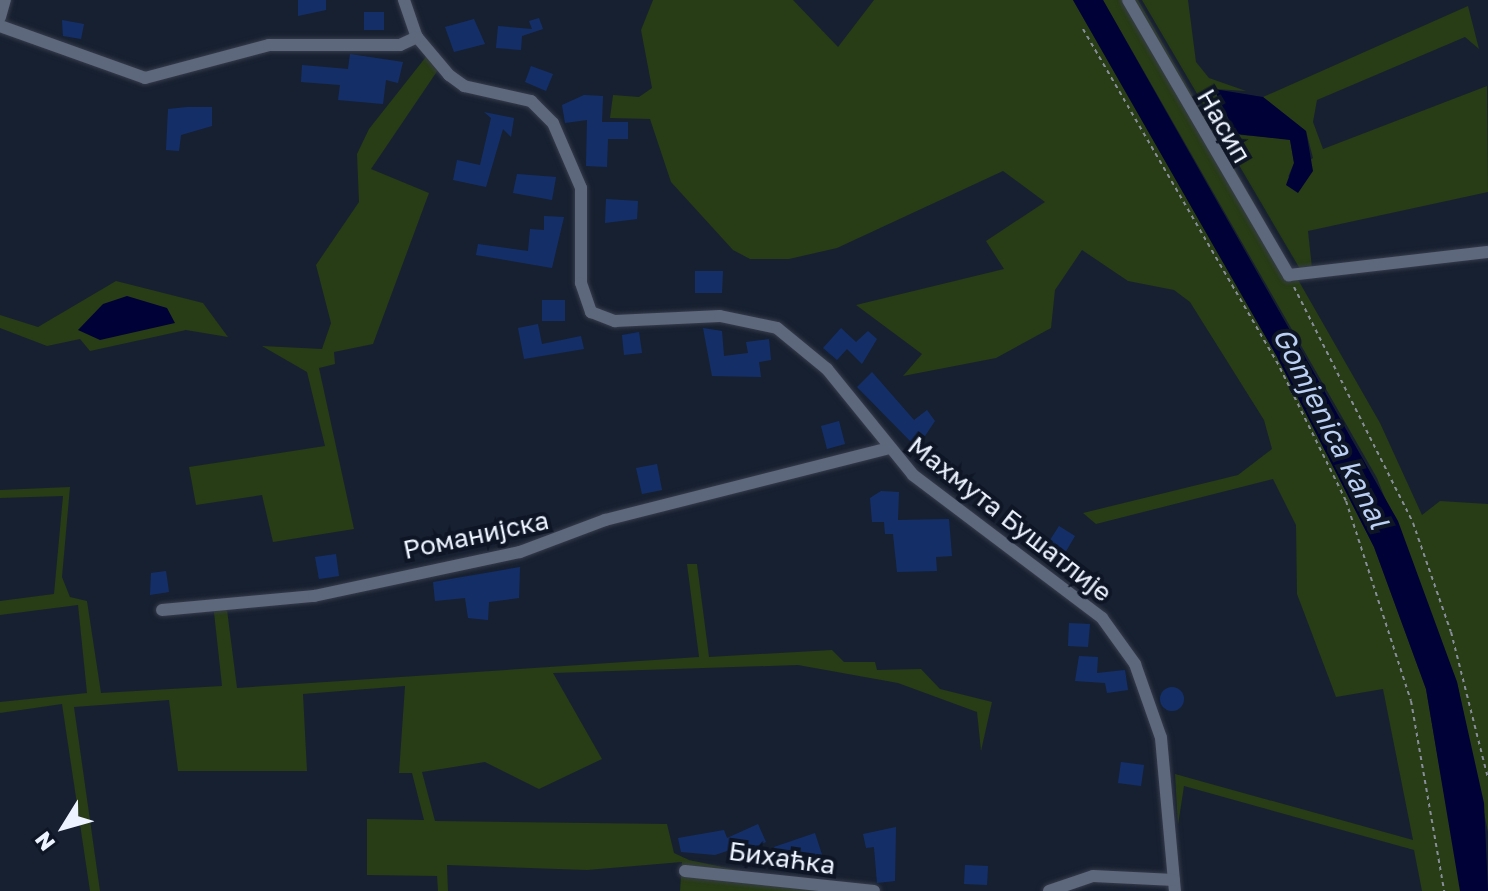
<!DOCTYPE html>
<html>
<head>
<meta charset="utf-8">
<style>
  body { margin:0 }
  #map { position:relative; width:1488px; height:891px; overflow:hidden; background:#172030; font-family:"Golos Text",sans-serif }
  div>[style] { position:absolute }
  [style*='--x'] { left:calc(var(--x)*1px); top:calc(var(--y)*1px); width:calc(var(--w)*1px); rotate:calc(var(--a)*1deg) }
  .green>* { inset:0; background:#283c15 }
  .water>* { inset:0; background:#000137 }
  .building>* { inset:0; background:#142f68 }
  .round { border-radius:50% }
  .path>* { height:2px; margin-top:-1px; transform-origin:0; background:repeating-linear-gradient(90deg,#868e9b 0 4px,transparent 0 8px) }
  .roads { filter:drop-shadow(0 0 2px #363c4b) drop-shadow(0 0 2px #363c4b) }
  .minor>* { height:12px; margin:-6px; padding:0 6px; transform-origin:6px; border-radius:6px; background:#5d687c }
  span { translate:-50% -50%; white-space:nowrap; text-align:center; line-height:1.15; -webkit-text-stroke:8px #0e1626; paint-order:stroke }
  .street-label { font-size:26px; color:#edf3ff }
  .water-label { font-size:28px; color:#bcd0f3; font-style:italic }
  .north { position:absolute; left:24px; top:787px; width:80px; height:80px; -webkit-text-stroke:6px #0e1626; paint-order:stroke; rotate:233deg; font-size:22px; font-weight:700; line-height:32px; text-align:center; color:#edf3ff }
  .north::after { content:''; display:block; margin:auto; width:28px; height:36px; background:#edf3ff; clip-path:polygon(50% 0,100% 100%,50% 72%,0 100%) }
</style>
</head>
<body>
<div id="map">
  <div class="green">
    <i style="clip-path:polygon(653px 0,793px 0,838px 47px,874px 0,1073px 0,1276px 355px,1374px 547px,1426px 689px,1461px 891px,1422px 891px,1414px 850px,1184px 786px,1178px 825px,1175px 774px,1413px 840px,1383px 689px,1336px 697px,1297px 594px,1296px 525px,1273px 479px,1096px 524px,1083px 513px,1238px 475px,1272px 449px,1264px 420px,1190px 302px,1174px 290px,1128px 281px,1082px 250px,1055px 290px,1051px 328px,996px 358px,903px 376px,922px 354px,856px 305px,1004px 269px,986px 241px,1045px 202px,1003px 171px,837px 248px,789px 259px,750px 259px,733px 250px,671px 182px,650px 119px,610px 118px,613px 95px,639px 97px,652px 88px,641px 30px)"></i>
    <i style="clip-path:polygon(1103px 0,1138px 0,1380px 423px,1422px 515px,1440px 501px,1488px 504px,1488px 832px,1457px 682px,1377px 478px)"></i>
    <i style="clip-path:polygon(1142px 0,1188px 0,1196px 62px,1209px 78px,1246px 91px,1215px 89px,1229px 126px,1241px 135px,1290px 139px,1294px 163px,1288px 177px,1313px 158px,1306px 131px,1263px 97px,1468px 6px,1479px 49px,1465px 37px,1317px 100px,1313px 122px,1323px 149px,1487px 86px,1488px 192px,1308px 231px,1312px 268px,1300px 269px)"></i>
    <i style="clip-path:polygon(429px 53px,440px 67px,371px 169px,429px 193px,373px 344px,334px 352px,335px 364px,319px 368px,354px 529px,273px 542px,262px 495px,196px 505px,189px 467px,325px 446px,307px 372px,262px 346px,322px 349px,331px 323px,316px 265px,359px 202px,357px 154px,369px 129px)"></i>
    <i style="clip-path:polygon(116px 281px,203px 303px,228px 337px,186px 330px,90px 351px,80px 339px,47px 346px,0 328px,0 315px,38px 327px)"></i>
    <i style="clip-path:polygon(70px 487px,62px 577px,70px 597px,87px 601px,101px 693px,222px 686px,213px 603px,226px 602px,237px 688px,699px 657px,687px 564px,697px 564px,709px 657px,832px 650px,844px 662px,875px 662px,877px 670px,921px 669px,940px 689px,992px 702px,981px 751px,977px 712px,898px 683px,798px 665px,553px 673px,602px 759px,539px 789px,485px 762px,422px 772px,435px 821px,667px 824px,674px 853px,689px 860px,837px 891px,680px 891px,682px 862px,587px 870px,447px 865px,448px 891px,438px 891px,437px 876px,367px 875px,367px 819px,424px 820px,412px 773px,399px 773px,405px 686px,303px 694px,307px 771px,178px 771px,169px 700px,74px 707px,100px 891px,90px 891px,62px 704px,0 713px,0 702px,87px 693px,78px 605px,0 615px,0 601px,54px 594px,63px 496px,0 498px,0 490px)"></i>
  </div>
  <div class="water">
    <i style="clip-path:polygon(1073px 0,1103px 0,1398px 521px,1457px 682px,1484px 803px,1488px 891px,1460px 891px,1426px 689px,1374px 547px,1276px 355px)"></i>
    <i style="clip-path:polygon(1214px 89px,1263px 97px,1306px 131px,1313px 171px,1298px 193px,1286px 185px,1294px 163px,1290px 140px,1236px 134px)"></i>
    <i style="clip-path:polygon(127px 296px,167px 308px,175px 323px,100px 340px,78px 330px,103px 304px)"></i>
  </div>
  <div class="building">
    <i style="clip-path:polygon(298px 0,326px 0,326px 10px,298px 16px)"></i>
    <i style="clip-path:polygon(364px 12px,384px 12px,384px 30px,364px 30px)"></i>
    <i style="clip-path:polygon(539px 18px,543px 29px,522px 36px,521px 50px,496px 48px,498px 26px,532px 29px,529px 21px)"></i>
    <i style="clip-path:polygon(474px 19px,485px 44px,454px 52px,445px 27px)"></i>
    <i style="clip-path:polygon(62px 20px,84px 24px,81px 39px,63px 36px)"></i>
    <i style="clip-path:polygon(350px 54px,403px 62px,398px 83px,386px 80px,383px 104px,338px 100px,340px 85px,301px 82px,302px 65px,348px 69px)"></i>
    <i style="clip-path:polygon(531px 66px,553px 74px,546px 91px,525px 82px)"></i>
    <i style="clip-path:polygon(584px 95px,603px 96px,602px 122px,628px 122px,628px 139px,608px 139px,607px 167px,586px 166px,587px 120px,565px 123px,562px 105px)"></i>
    <i style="clip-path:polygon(187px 107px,212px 107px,212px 126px,181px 135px,179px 151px,166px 150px,168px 109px)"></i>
    <i style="clip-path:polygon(484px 112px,514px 118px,511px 137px,503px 129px,486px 187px,453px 180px,457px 160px,480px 165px,491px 118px)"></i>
    <i style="clip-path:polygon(517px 174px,556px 177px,552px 200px,513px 193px)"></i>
    <i style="clip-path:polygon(606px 199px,638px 201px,637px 219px,605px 223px)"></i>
    <i style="clip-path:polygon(544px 216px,564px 217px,552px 268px,476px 255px,478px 244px,528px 251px,530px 229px,544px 230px)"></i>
    <i style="clip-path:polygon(695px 271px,723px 271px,722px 293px,695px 293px)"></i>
    <i style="clip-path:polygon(542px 300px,565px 300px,565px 321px,542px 321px)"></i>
    <i style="clip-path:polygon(538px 324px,542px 344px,581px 336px,584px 349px,524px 359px,518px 328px)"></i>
    <i style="clip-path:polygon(703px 328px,722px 331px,724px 356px,748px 353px,746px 342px,769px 339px,771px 360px,759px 362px,761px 377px,712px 376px)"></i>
    <i style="clip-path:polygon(841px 328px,856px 342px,868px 331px,877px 339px,862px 364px,847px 349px,837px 360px,823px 348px)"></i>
    <i style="clip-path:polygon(639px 332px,642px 353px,624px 355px,622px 335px)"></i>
    <i style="clip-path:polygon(872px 372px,914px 420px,927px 410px,935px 421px,917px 448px,857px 387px)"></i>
    <i style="clip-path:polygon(839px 421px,845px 444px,827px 449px,821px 426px)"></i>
    <i style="clip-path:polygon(657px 464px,662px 490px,642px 494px,636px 468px)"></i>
    <i style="clip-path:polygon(881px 491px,899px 492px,898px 520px,949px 519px,952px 556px,936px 557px,937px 571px,897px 572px,893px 534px,885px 534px,884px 522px,872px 522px,870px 498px)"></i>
    <i style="clip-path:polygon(1059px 526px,1075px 536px,1065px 553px,1089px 571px,1080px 583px,1041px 554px)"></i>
    <i style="clip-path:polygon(336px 554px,339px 576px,319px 579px,315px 557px)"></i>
    <i style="clip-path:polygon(520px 567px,519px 598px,489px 602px,488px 620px,468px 618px,465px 598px,435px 601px,433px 582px)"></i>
    <i style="clip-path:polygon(166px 571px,169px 592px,150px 595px,151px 573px)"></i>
    <i style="clip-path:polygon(1069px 623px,1090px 624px,1088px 647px,1068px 646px)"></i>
    <i style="clip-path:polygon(1079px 656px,1098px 657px,1097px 673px,1125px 670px,1128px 690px,1107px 693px,1105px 683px,1075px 681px)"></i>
    <i class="round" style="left:1160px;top:687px;width:24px;height:24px"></i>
    <i style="clip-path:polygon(1121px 762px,1144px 765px,1141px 786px,1118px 783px)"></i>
    <i style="clip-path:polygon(758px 824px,766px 842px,739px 854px,736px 848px,715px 855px,681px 852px,678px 838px,724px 830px,727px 838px)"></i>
    <i style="clip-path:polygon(896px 827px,895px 881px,877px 883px,874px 847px,866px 848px,863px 834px)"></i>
    <i style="clip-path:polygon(815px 833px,827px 870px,810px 874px,804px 853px,779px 862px,774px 847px)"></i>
    <i style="clip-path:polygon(965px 865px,988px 866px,987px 885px,964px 884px)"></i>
  </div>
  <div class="path">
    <i style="--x:1083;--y:29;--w:392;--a:59.8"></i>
    <i style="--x:1280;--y:368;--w:148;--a:63.6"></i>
    <i style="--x:1346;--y:501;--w:210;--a:72"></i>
    <i style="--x:1411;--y:701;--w:193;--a:80.1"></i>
    <i style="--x:1294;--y:287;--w:264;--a:63.2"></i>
    <i style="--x:1413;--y:523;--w:115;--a:70.8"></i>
    <i style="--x:1451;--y:632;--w:151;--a:75.8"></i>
  </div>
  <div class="roads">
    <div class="minor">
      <i style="--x:404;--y:0;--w:39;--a:71"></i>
      <i style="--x:417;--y:37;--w:50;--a:49.9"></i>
      <i style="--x:449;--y:75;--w:19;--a:36"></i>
      <i style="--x:464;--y:86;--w:69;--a:12.6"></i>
      <i style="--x:531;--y:101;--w:31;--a:45"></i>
      <i style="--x:553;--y:123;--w:71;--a:66.7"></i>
      <i style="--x:581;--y:188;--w:95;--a:90"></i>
      <i style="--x:581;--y:283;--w:31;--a:71"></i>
      <i style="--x:591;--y:312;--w:26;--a:21"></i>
      <i style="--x:615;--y:321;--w:105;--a:-2.7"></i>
      <i style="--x:720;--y:316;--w:58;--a:11.9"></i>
      <i style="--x:777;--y:328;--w:65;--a:39.4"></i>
      <i style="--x:827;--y:369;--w:136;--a:50.9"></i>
      <i style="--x:913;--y:475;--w:237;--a:37.1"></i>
      <i style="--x:1102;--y:618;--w:57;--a:54.3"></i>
      <i style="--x:1135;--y:664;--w:78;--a:70.6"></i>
      <i style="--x:1161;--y:738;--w:154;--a:84.8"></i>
      <i style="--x:1128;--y:0;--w:319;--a:59.7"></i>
      <i style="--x:1289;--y:275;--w:200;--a:-6.6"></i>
      <i style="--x:0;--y:17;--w:18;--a:-74"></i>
      <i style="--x:0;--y:26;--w:154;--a:19.7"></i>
      <i style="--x:145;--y:78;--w:128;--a:-14.9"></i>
      <i style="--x:269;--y:45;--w:131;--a:0"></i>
      <i style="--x:400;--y:45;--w:19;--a:-25"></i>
      <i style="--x:162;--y:610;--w:153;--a:-5.3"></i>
      <i style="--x:314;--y:596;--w:211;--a:-12.1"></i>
      <i style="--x:520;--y:552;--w:91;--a:-20.6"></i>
      <i style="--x:605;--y:520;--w:290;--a:-14.2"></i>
      <i style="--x:685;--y:871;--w:190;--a:6"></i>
      <i style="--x:1049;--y:891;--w:46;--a:-18.8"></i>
      <i style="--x:1093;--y:876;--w:81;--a:2.8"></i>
    </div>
  </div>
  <div class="street-label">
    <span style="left:1224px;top:126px;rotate:60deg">Насип</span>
    <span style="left:1010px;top:519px;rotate:38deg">Махмута Бушатлије</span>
    <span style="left:476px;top:535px;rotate:-12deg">Романијска</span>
    <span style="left:782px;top:858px;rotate:8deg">Бихаћка</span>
  </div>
  <div class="water-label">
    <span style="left:1331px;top:428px;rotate:63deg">Gomjenica kanal</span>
  </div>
  <div class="north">N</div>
</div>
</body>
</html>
